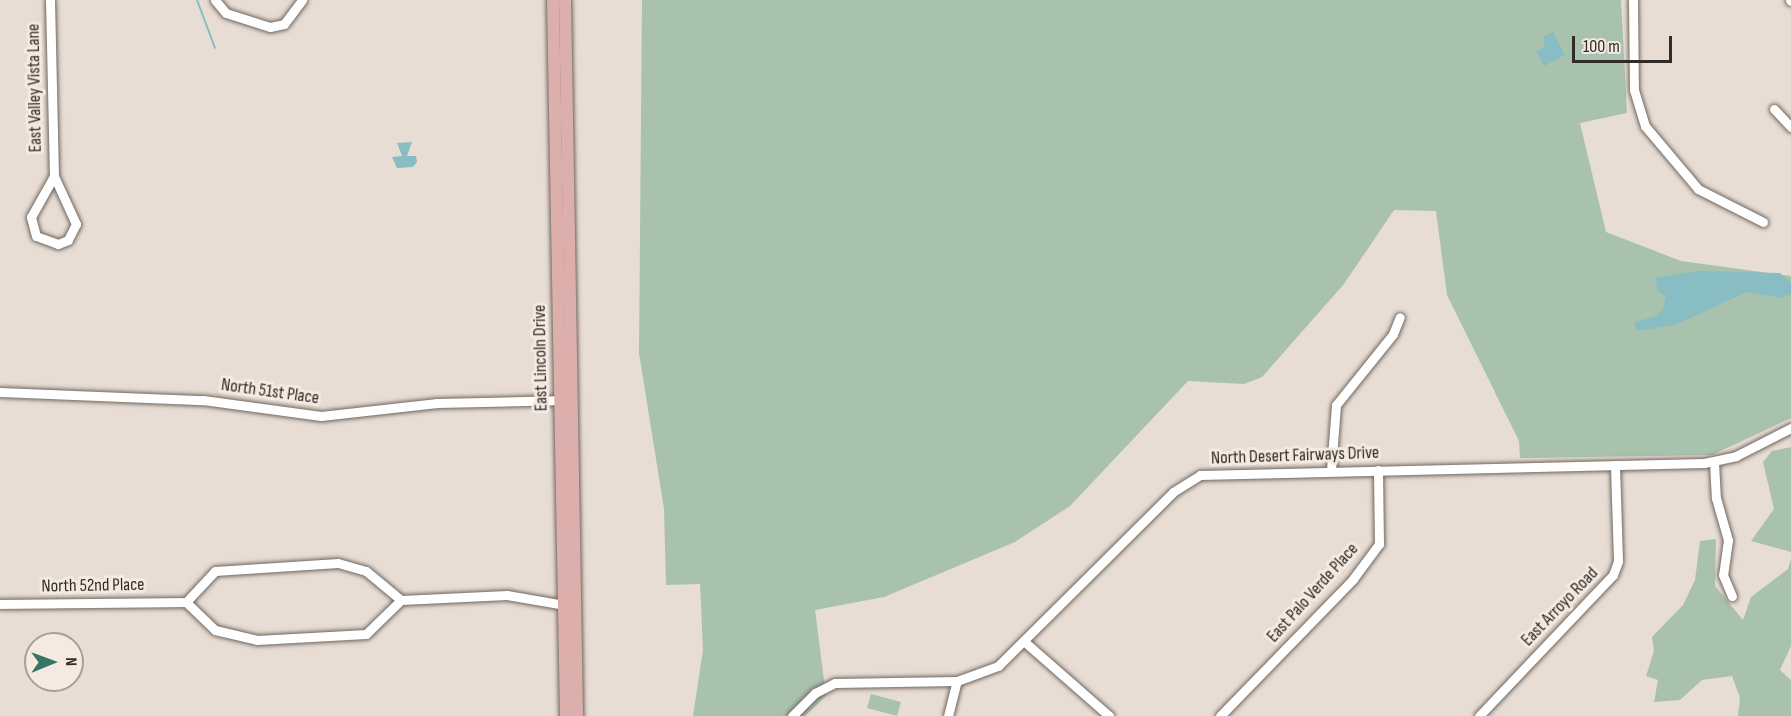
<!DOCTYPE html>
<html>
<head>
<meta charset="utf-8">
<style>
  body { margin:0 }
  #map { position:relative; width:1791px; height:716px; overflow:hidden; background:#e8ddd4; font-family:"Sofia Sans Condensed",sans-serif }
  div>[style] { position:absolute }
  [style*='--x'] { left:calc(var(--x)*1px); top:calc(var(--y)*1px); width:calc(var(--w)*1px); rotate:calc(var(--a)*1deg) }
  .green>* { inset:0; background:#a9c2ad }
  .water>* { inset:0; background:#88bdc4 }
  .stream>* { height:2px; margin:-1px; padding:0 1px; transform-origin:1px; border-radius:1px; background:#88bdc4 }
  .roads { filter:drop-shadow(0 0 2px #70675f) drop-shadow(0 0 2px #70675f) }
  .minor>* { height:9px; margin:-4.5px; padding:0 4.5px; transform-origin:4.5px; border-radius:4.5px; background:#fff }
  .major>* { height:12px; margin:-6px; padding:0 6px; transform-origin:6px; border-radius:6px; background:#dcafad }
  span { translate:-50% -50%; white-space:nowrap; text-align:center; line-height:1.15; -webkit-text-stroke:6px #f5eae1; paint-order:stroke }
  .street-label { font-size:18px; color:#302c29 }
  .north { position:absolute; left:24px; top:632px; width:60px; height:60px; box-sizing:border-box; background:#f5eae1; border:2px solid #a69e97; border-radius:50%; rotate:89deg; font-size:16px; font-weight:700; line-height:24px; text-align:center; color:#302c29 }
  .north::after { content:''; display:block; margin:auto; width:21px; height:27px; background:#377664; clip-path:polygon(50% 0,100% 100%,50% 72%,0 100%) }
  .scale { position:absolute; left:1572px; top:36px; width:100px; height:27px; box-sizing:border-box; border:3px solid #302c29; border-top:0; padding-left:8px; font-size:18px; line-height:21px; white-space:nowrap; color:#302c29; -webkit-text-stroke:4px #f5eae1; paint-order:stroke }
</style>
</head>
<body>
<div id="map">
  <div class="green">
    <i style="clip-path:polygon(642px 0,1621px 0,1627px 113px,1580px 123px,1606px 232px,1681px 261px,1791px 276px,1791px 418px,1712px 455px,1520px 458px,1519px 441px,1447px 295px,1436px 211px,1394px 210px,1344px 284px,1262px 377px,1244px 384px,1188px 381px,1070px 506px,1015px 542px,884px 597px,815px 610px,826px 696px,805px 716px,693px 716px,703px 650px,700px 584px,666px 585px,664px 509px,639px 353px)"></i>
    <i style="clip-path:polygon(1791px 447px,1791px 552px,1751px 541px,1774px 509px,1763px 462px,1772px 451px)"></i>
    <i style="clip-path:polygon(1716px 539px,1715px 586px,1743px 620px,1751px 597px,1788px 569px,1791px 559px,1791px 646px,1780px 670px,1791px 680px,1791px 716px,1738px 716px,1740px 698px,1732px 676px,1702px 680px,1680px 700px,1654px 702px,1658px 680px,1646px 676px,1654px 651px,1652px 637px,1683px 605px,1695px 580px,1700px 541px)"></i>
    <i style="clip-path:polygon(871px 694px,901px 702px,897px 716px,867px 708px)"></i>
  </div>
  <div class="water">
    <i style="clip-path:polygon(1553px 32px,1565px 55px,1544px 66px,1536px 51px,1545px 47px,1543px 37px)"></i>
    <i style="clip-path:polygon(412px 142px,407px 156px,416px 156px,417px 162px,413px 167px,397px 168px,392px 157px,402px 156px,397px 143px)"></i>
    <i style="clip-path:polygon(1696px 271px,1780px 273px,1791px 283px,1791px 294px,1781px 298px,1747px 292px,1675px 325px,1636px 331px,1635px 322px,1657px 316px,1663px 309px,1666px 296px,1657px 291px,1656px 278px)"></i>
  </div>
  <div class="stream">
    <i style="--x:197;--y:0;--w:51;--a:69.4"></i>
  </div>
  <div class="roads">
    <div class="minor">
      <i style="--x:50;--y:0;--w:176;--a:88.7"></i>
      <i style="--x:54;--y:176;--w:53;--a:65.4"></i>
      <i style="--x:76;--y:224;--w:18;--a:117"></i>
      <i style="--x:68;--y:240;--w:11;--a:158"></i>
      <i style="--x:58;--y:244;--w:23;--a:-160"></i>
      <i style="--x:36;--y:236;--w:20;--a:-105"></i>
      <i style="--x:31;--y:217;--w:47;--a:-60.7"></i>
      <i style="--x:215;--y:0;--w:17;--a:50"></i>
      <i style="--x:226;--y:13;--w:46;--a:17.7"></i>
      <i style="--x:270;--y:27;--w:14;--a:-12"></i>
      <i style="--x:284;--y:24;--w:30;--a:-53"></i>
      <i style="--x:1633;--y:0;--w:90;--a:89.4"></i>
      <i style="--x:1634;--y:90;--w:38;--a:73"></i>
      <i style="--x:1645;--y:126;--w:82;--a:49.9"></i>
      <i style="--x:1698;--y:189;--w:73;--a:26.9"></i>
      <i style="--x:1790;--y:0;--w:1;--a:45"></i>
      <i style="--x:1774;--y:109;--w:25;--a:47"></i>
      <i style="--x:0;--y:392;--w:203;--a:2.3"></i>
      <i style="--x:203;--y:400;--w:119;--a:7.7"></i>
      <i style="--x:321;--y:416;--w:117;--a:-6.4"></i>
      <i style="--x:437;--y:403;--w:129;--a:-1.3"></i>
      <i style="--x:1714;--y:462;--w:36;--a:87"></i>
      <i style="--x:1716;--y:498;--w:44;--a:74.1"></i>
      <i style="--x:1728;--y:540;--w:35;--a:98"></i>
      <i style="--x:1723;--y:575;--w:23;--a:67"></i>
      <i style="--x:1331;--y:470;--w:65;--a:-85.6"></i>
      <i style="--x:1336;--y:405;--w:91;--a:-51.2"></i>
      <i style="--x:1393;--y:334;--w:18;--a:-68"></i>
      <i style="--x:401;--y:600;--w:106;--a:-2.7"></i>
      <i style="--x:507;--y:595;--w:65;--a:9.8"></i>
      <i style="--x:186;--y:602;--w:42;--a:-46.9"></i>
      <i style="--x:215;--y:571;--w:123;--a:-3.7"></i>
      <i style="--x:338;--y:563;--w:29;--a:16"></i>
      <i style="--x:366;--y:571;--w:45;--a:39.6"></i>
      <i style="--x:186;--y:602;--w:40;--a:44"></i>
      <i style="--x:215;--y:630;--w:43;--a:13.4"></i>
      <i style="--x:257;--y:640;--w:109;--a:-3.2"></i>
      <i style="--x:366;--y:634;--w:49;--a:-44.2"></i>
      <i style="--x:0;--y:604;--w:186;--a:-0.6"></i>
      <i style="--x:1026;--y:643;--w:111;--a:41.3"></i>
      <i style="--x:792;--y:716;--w:33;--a:-45"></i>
      <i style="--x:815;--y:693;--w:22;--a:-27"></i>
      <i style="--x:835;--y:683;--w:122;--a:-0.9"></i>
      <i style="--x:957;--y:681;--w:44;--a:-20.1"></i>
      <i style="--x:998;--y:666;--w:247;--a:-44.8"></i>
      <i style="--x:1173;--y:492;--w:32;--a:-32"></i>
      <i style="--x:1200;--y:475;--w:504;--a:-1.36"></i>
      <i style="--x:1704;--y:463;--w:33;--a:-12"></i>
      <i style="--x:1736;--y:456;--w:62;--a:-27"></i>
      <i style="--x:948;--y:716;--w:36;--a:-76"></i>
      <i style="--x:1220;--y:716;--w:191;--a:-45.8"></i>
      <i style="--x:1353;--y:579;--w:44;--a:-53.4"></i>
      <i style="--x:1379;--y:544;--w:74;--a:-90.8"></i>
      <i style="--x:1479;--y:716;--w:195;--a:-46.5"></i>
      <i style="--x:1613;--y:575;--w:15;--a:-70"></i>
      <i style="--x:1618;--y:561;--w:96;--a:-91.8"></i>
    </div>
    <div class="major">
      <i style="--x:553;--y:0;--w:716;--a:88.96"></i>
      <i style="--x:565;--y:0;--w:716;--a:89.04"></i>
    </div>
  </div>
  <div class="street-label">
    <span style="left:35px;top:88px;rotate:-91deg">East Valley Vista Lane</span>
    <span style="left:541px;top:358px;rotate:-91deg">East Lincoln Drive</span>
    <span style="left:270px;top:392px;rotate:8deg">North 51st Place</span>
    <span style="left:1295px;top:456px;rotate:-2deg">North Desert Fairways Drive</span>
    <span style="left:93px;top:586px;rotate:-1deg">North 52nd Place</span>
    <span style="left:1313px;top:593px;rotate:-48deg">East Palo Verde Place</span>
    <span style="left:1560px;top:607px;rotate:-46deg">East Arroyo Road</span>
  </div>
  <div class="north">N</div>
  <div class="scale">100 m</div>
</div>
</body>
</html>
